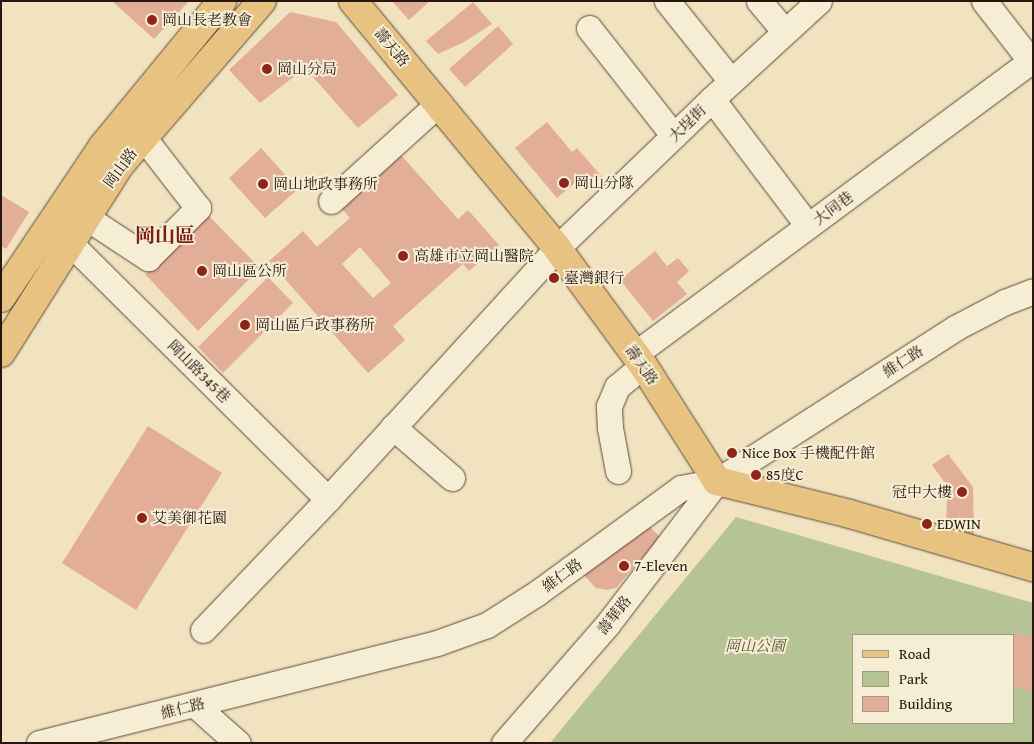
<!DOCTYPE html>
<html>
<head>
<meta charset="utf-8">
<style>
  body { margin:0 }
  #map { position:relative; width:1034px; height:744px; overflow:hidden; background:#f1e3bf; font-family:"Gentium Book Plus","Noto Serif TC",serif }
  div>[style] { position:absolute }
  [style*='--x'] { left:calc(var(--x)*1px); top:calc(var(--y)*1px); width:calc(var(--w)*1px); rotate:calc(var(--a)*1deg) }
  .green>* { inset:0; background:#b6c495 }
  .building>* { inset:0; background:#e2ae97 }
  .roads { filter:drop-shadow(0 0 1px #5a4a3a) drop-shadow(0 0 1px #5a4a3a) }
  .minor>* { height:25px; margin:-12.5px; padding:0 12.5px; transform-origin:12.5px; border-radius:12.5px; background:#f6edd5 }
  .major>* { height:28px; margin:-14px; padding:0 14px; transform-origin:14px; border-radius:14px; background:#e8c280 }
  .dots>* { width:14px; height:14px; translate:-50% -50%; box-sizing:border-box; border:2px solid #f6edd5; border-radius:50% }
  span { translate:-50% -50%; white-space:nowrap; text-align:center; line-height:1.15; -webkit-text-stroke:4px #f6edd5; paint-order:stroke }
  .poi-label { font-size:15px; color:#27170e }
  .left { translate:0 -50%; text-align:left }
  .right { translate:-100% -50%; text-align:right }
  .street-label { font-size:15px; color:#27170e }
  .park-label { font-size:15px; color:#59543d; font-style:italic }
  .district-label { font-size:20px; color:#7a1f14; font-weight:700 }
  .frame { position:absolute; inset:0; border:2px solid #27170e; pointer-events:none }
  .legend { position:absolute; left:852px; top:634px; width:162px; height:90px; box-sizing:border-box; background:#f6edd5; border:1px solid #a39785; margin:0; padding:6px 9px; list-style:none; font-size:15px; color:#27170e }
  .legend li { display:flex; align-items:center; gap:10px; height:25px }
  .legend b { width:25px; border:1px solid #a39785 }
</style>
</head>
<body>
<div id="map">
  <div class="green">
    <i style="clip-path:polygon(evenodd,736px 517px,1033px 603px,1033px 743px,550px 743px,736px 517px,853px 635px,1013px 635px,1013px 723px,853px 723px,853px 635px)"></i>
  </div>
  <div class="building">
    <i style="clip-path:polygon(112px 1px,189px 1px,154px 39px)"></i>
    <i style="clip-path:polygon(392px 1px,430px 1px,409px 20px)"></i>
    <i style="clip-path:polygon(473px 2px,492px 24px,464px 42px,438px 54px,426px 41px)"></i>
    <i style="clip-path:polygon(290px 12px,336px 22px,398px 95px,358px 128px,305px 68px,260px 103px,229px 70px)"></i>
    <i style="clip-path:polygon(498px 26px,513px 44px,465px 87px,449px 69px)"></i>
    <i style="clip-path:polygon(547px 122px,572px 152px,577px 148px,602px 177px,594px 183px,589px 177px,578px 187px,575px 183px,557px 198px,515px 148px)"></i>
    <i style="clip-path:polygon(261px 148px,298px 189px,265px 218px,229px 178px)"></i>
    <i style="clip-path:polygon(evenodd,401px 155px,458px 219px,468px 210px,499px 245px,469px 271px,463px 264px,393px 326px,405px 340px,368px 373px,269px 261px,303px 231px,317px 247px,350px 218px,341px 208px,401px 155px,360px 247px,391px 283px,373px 298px,342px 264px,360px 247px)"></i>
    <i style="clip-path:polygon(1px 195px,29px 212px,6px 249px,1px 246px)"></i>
    <i style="clip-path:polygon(207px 214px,260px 268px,198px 331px,145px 274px)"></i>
    <i style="clip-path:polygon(655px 251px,667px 266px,678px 258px,689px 271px,677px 282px,687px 294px,653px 321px,620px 280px)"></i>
    <i style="clip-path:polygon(268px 277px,293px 303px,223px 373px,198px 347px)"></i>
    <i style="clip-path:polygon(148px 426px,222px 473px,136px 610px,62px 563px)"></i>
    <i style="clip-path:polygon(948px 454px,973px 487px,974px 535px,946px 528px,947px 498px,955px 497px,932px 465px)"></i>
    <i style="clip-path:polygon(648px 525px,660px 537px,616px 588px,606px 590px,596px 588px,583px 574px)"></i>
    <i style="clip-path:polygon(1016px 632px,1033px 638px,1033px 693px,1013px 685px,1013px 641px)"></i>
  </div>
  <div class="roads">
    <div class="minor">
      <i style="--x:667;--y:1;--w:102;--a:51.3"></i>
      <i style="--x:759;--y:1;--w:40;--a:50"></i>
      <i style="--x:984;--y:1;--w:80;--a:52.1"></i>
      <i style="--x:589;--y:28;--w:137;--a:51.8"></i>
      <i style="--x:712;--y:99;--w:159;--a:52.9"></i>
      <i style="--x:331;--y:201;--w:146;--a:-42.2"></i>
      <i style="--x:69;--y:206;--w:95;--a:33.4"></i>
      <i style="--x:148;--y:258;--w:71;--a:-45"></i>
      <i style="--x:198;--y:208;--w:90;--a:-127.8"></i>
      <i style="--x:143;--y:137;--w:18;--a:-137"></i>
      <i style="--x:70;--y:243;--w:363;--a:44.8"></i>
      <i style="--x:328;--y:499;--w:340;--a:-47.6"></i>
      <i style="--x:557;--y:248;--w:215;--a:-43.9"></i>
      <i style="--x:712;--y:99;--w:145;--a:-42.5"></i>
      <i style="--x:635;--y:354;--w:493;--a:-36.5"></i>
      <i style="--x:393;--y:427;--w:78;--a:40.8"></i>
      <i style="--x:618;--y:471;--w:44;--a:-100.5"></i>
      <i style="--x:610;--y:428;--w:22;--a:-93"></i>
      <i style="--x:609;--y:406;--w:21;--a:-67"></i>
      <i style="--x:617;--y:387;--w:34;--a:-40"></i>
      <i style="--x:203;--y:630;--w:181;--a:-46.3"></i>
      <i style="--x:195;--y:705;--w:57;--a:41.5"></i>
      <i style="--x:39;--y:743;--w:410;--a:-14.1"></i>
      <i style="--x:437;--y:643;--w:53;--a:-19.8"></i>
      <i style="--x:487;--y:625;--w:59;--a:-32.6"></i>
      <i style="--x:537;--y:593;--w:178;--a:-36.1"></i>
      <i style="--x:681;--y:488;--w:37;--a:-11"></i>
      <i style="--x:717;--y:481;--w:283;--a:-32.7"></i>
      <i style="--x:955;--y:328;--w:56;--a:-27.5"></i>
      <i style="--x:1005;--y:302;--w:30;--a:-21"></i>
      <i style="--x:504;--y:743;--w:157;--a:-48.9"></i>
      <i style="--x:607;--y:625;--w:181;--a:-52.6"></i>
    </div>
    <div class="major">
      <i style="--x:353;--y:1;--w:320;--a:50.4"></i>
      <i style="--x:557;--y:248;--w:145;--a:53.7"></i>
      <i style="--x:643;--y:365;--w:138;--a:57.5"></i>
      <i style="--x:717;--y:481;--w:137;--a:13.9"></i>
      <i style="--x:850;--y:514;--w:191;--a:16.2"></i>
      <i style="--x:1;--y:298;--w:183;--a:-56.1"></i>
      <i style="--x:103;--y:146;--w:188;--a:-50.6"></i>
      <i style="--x:1;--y:353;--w:221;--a:-57.7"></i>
      <i style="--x:119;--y:166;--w:218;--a:-49.1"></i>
    </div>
  </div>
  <div class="dots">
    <i style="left:152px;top:20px;background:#8f2418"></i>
    <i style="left:267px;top:69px;background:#8f2418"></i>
    <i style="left:564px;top:183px;background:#8f2418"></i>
    <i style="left:263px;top:184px;background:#8f2418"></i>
    <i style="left:403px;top:256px;background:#8f2418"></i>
    <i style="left:202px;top:271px;background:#8f2418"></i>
    <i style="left:554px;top:278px;background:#8f2418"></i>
    <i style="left:245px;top:325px;background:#8f2418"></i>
    <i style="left:732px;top:453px;background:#8f2418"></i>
    <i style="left:756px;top:475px;background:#8f2418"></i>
    <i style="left:962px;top:492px;background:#8f2418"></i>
    <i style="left:142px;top:518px;background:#8f2418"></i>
    <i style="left:927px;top:524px;background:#8f2418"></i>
    <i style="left:624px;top:566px;background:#8f2418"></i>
  </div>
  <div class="poi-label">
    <span class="left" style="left:162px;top:20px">岡山長老教會</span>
    <span class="left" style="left:277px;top:69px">岡山分局</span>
    <span class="left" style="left:574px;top:183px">岡山分隊</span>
    <span class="left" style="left:273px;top:184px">岡山地政事務所</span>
    <span class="left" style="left:414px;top:256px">高雄市立岡山醫院</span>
    <span class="left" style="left:212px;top:271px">岡山區公所</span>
    <span class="left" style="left:564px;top:278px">臺灣銀行</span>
    <span class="left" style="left:255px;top:325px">岡山區戶政事務所</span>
    <span class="left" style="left:742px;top:453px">Nice Box 手機配件館</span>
    <span class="left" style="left:766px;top:475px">85度C</span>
    <span class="right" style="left:952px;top:492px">冠中大樓</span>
    <span class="left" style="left:152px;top:518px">艾美御花園</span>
    <span class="left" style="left:937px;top:524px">EDWIN</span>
    <span class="left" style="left:634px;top:566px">7-Eleven</span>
  </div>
  <div class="street-label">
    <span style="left:392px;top:47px;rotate:50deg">壽天路</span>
    <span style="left:687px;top:123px;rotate:-44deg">大埕街</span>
    <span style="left:120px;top:168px;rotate:-54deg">岡山路</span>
    <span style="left:833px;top:208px;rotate:-36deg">大同巷</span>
    <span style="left:903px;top:361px;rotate:-33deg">維仁路</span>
    <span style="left:642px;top:365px;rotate:55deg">壽天路</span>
    <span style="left:199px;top:371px;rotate:45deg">岡山路345巷</span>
    <span style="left:562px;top:575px;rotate:-36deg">維仁路</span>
    <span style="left:614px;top:615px;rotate:-52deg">壽華路</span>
    <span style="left:183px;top:708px;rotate:-14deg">維仁路</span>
  </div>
  <div class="park-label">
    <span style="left:755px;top:646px">岡山公園</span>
  </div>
  <div class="district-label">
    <span style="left:165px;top:234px">岡山區</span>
  </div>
  <div class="frame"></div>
  <ul class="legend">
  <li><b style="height:6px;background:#e8c280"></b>Road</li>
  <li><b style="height:14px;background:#b6c495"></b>Park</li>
  <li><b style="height:14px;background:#e2ae97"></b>Building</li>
  </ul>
</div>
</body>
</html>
